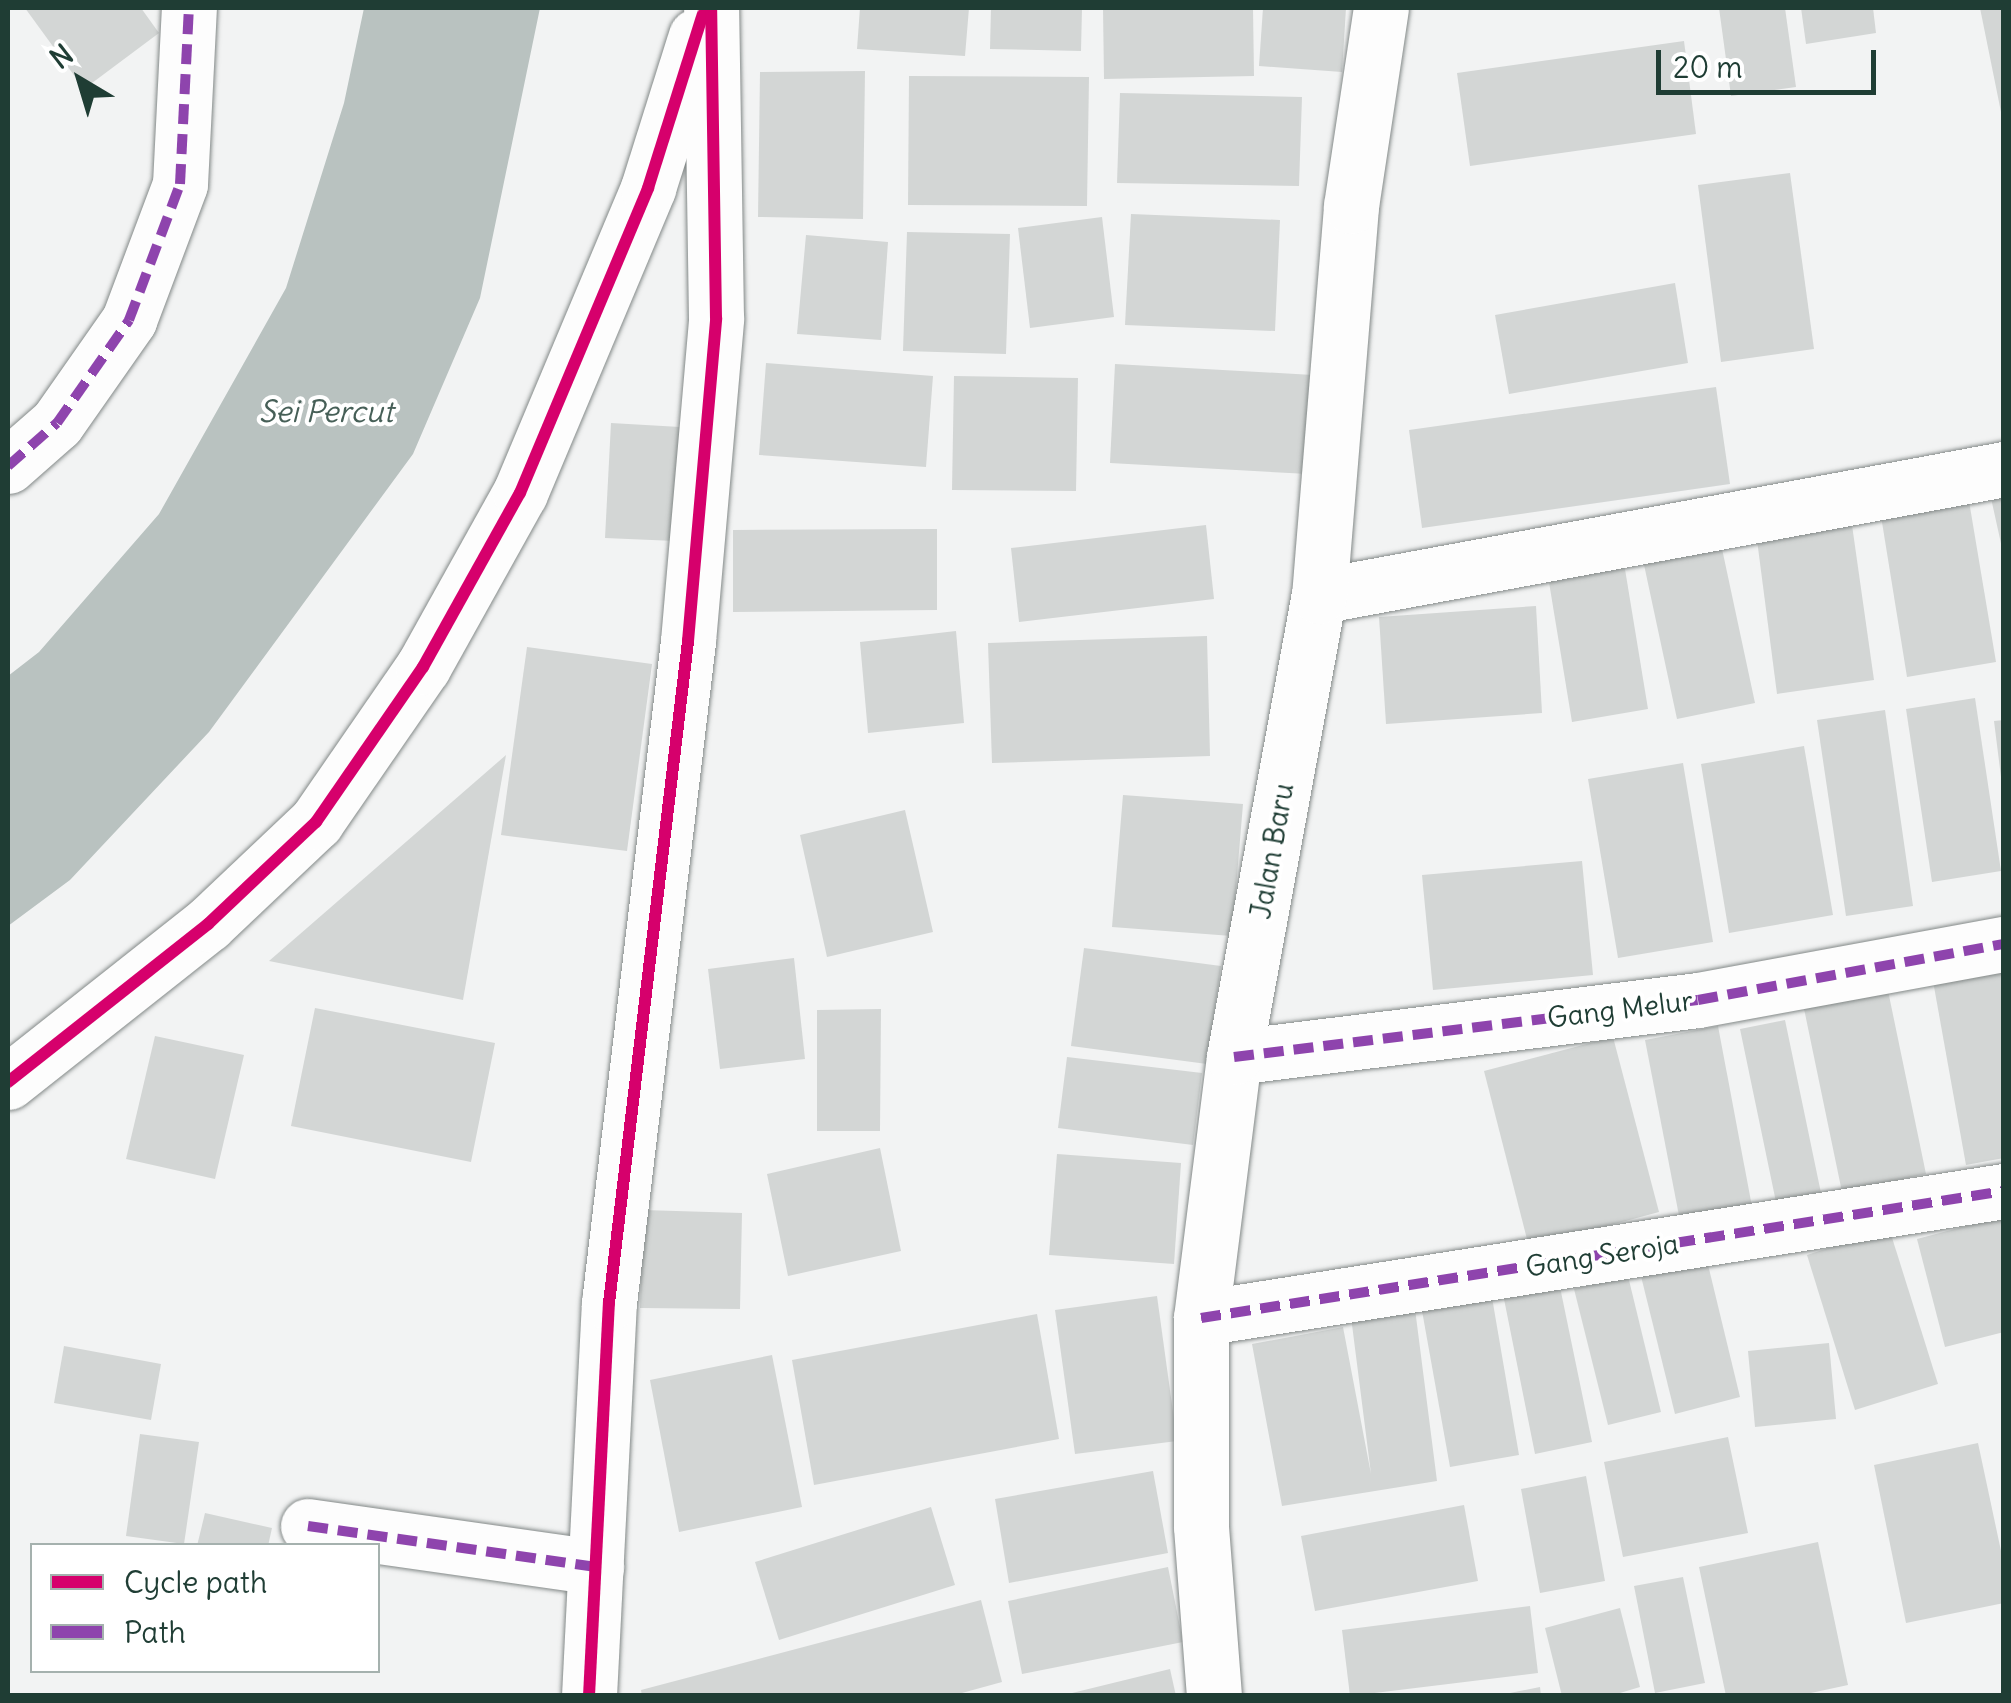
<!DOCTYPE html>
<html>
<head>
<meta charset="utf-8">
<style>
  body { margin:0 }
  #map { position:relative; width:2011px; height:1703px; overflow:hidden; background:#f2f3f3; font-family:Delius,sans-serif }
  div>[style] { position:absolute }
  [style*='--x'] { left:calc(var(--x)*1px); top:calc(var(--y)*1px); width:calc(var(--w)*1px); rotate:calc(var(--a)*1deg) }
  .water>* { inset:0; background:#b9c2c0 }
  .building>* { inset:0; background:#d3d6d5 }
  .roads { filter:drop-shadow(0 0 2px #838988) drop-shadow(0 0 2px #838988) }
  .minor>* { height:55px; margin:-27.5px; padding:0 27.5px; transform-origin:27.5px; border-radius:27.5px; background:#fdfdfd }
  .major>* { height:55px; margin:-27.5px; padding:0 27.5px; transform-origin:27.5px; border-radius:27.5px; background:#fdfdfd }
  .quiet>* { height:10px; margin-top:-5px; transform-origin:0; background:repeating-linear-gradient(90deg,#8e44ad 0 20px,transparent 0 30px) }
  .cycleway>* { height:12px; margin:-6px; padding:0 6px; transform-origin:6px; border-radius:6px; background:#d6006c }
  span { translate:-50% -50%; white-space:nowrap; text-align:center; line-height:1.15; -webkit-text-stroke:8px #fff; paint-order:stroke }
  .street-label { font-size:28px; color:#1f3d34 }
  .water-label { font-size:30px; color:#465f57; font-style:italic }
  .frame { position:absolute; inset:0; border:10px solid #1f3d34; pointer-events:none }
  .legend { position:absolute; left:30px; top:1543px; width:350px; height:130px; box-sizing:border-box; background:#fff; border:2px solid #a5b1ae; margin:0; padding:12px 18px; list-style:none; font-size:30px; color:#1f3d34 }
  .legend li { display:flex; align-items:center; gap:20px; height:50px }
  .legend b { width:50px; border:2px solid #a5b1ae }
  .north { position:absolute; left:30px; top:30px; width:100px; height:100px; -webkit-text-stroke:8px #fff; paint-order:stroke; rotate:322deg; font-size:28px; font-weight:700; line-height:40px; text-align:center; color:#1f3d34 }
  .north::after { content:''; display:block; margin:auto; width:35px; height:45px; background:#1f3d34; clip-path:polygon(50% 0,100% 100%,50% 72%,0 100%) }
  .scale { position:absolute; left:1656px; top:50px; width:220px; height:45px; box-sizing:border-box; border:5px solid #1f3d34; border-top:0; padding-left:12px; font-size:30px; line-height:35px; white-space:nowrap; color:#1f3d34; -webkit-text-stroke:8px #fff; paint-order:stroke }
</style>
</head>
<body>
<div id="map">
  <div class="water">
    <i style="clip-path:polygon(364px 8px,540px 8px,480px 298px,413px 454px,209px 732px,70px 880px,8px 926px,8px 676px,39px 652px,159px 514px,286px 288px,344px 103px)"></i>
  </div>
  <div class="building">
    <i style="clip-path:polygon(25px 8px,141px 8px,159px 33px,84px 89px)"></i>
    <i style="clip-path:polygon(860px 8px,969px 8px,965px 56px,857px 49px)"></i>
    <i style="clip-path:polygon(991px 8px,1082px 8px,1081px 51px,990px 49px)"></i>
    <i style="clip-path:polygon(1103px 8px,1253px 8px,1254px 76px,1104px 79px)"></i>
    <i style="clip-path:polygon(1263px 8px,1346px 8px,1342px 72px,1259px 66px)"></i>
    <i style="clip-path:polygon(1719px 8px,1785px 8px,1796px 87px,1731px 96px)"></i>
    <i style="clip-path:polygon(1801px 8px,1873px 8px,1876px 33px,1806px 44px)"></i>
    <i style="clip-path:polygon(1980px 8px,2004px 8px,2004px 117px,2002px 117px)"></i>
    <i style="clip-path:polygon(1684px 41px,1696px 134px,1470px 166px,1457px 73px)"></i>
    <i style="clip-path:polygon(865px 71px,863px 219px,758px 217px,760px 72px)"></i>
    <i style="clip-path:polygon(909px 76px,1089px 77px,1087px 206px,908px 205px)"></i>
    <i style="clip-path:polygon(1120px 93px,1302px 97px,1299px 186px,1117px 183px)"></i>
    <i style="clip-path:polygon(1790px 173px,1814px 349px,1721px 362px,1698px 185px)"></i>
    <i style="clip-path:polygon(1131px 214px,1280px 220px,1275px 331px,1125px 325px)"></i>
    <i style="clip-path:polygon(1102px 217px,1114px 317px,1030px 328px,1018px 228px)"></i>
    <i style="clip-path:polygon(907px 232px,1010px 234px,1006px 354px,903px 351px)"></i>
    <i style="clip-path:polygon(806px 235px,888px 242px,881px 340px,797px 334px)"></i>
    <i style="clip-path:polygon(1675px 283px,1688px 363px,1509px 394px,1495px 315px)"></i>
    <i style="clip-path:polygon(766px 363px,933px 376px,926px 467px,759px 455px)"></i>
    <i style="clip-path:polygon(1115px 364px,1313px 375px,1308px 474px,1110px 463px)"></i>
    <i style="clip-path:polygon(954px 376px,1078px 378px,1076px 491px,952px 490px)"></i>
    <i style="clip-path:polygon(1716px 387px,1730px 484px,1422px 528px,1409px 430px)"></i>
    <i style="clip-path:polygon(611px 423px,680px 427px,675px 541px,605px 538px)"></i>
    <i style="clip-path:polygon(2004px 486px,2004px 548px,2002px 548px,1989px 489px)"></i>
    <i style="clip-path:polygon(1969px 501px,1996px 662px,1907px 677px,1881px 516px)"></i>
    <i style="clip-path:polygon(1206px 525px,1214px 599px,1019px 622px,1011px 548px)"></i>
    <i style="clip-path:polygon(1852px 525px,1874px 680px,1777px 694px,1757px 540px)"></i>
    <i style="clip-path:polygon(937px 529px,937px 610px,733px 612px,733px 530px)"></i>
    <i style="clip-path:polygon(1718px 530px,1755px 703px,1677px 719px,1640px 546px)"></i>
    <i style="clip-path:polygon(1622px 551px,1648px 709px,1572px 722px,1546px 564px)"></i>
    <i style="clip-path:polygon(1536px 606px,1542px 713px,1386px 724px,1379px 617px)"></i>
    <i style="clip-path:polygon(956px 631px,964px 723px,868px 733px,860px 642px)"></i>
    <i style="clip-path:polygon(1207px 636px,1210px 756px,992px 763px,988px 643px)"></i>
    <i style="clip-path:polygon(527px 647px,652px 664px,627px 851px,501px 835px)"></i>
    <i style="clip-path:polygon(1975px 698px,2001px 871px,1932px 882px,1906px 709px)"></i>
    <i style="clip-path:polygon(1885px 710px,1913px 906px,1846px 916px,1817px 720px)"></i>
    <i style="clip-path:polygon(2004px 720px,2004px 777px,2001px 777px,1994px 721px)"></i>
    <i style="clip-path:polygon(1804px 746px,1833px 915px,1729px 933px,1701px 764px)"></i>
    <i style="clip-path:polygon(506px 755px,463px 1000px,269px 961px)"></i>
    <i style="clip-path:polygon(1683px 763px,1713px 942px,1618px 958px,1588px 779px)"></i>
    <i style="clip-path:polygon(1123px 795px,1243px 804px,1232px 936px,1112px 927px)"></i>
    <i style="clip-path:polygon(905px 810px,933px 932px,827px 957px,800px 835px)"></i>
    <i style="clip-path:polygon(1582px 861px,1593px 975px,1433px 990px,1422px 875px)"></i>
    <i style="clip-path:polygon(1084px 948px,1221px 966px,1207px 1064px,1071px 1046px)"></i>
    <i style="clip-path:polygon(794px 958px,805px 1059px,720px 1069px,708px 969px)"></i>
    <i style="clip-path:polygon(2004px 968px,2004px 1158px,1966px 1165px,1933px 981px)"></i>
    <i style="clip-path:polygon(1886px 981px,1926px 1174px,1842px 1192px,1802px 999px)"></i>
    <i style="clip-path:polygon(315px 1008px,495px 1043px,471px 1162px,291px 1126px)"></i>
    <i style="clip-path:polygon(881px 1009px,880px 1131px,817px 1131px,817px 1010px)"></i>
    <i style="clip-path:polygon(1785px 1020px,1821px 1193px,1776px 1202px,1740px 1029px)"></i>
    <i style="clip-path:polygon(1718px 1026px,1753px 1212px,1681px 1226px,1645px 1040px)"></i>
    <i style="clip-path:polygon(155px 1036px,244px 1055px,215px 1179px,126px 1159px)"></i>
    <i style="clip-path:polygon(1613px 1037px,1659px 1212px,1529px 1247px,1484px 1071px)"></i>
    <i style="clip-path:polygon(1067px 1057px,1202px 1073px,1193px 1145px,1058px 1128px)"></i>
    <i style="clip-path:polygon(880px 1148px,901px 1251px,788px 1276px,767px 1174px)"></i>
    <i style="clip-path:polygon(1057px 1154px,1181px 1163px,1174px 1264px,1049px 1255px)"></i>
    <i style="clip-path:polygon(643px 1210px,742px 1213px,740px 1309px,640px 1308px)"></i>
    <i style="clip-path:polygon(2004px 1216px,2004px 1332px,1945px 1347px,1917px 1239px)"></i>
    <i style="clip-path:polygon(1889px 1228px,1938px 1384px,1855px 1410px,1807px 1255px)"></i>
    <i style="clip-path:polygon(1704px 1248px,1740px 1397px,1675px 1414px,1638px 1264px)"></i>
    <i style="clip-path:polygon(1628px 1276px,1661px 1412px,1608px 1425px,1574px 1289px)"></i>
    <i style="clip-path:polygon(1489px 1280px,1519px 1455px,1450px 1467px,1419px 1294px)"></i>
    <i style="clip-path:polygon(1560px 1287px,1592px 1442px,1535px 1454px,1504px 1299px)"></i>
    <i style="clip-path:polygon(1157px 1296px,1177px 1441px,1075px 1454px,1055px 1310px)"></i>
    <i style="clip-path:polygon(1414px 1301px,1437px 1481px,1282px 1506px,1252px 1344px,1343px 1327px,1371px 1474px,1350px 1309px)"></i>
    <i style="clip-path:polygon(1037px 1314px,1059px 1439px,814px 1485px,792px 1360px)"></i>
    <i style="clip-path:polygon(1829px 1343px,1836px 1419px,1755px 1427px,1748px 1351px)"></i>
    <i style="clip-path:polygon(64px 1346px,161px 1364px,151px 1420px,54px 1403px)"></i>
    <i style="clip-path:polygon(772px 1355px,802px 1507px,679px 1532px,650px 1380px)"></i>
    <i style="clip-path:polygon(140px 1434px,199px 1442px,184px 1544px,126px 1536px)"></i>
    <i style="clip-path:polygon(1728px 1437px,1748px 1533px,1623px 1557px,1604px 1462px)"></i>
    <i style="clip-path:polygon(1978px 1443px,2004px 1565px,2004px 1603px,1906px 1623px,1874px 1465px)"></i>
    <i style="clip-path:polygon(1153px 1471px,1168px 1553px,1009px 1583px,995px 1499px)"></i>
    <i style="clip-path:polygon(1586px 1476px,1605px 1581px,1540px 1593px,1521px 1489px)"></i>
    <i style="clip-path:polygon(1464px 1505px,1478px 1581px,1315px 1611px,1301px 1536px)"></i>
    <i style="clip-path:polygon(931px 1507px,955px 1585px,779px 1640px,755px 1562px)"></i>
    <i style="clip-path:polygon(205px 1513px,272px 1528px,268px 1546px,197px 1546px)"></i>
    <i style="clip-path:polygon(1818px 1542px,1848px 1685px,1797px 1696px,1726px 1696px,1699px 1567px)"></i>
    <i style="clip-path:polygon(1168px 1567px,1183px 1642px,1022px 1674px,1008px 1601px)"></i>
    <i style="clip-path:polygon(1683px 1577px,1705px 1683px,1655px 1693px,1634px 1586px)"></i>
    <i style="clip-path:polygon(981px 1600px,1002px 1682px,951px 1696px,642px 1696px,641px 1690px)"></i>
    <i style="clip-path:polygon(1530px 1606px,1538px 1673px,1350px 1696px,1342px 1630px)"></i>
    <i style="clip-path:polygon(1620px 1608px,1640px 1687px,1610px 1696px,1562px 1696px,1545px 1628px)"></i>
    <i style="clip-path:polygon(1170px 1669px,1176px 1696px,1068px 1696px,1068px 1694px)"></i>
    <i style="clip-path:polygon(1540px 1687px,1541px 1696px,1506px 1696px,1505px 1694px)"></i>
  </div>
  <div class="roads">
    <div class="minor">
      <i style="--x:8;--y:466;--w:65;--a:-41.3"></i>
      <i style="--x:57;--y:423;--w:126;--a:-55"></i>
      <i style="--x:129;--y:320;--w:145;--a:-69.4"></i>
      <i style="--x:180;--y:184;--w:176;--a:-87.1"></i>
      <i style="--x:1319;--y:596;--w:697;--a:-10.5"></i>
      <i style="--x:1234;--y:1057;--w:467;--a:-7"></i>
      <i style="--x:1698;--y:1000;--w:311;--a:-10.4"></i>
      <i style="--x:8;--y:1082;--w:255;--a:-38.3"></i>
      <i style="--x:208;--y:924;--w:149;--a:-43.4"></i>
      <i style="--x:316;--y:822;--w:188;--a:-55.4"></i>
      <i style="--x:423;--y:667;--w:199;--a:-60.9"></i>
      <i style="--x:520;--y:493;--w:331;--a:-67.2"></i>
      <i style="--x:648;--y:188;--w:159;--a:-72.5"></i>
      <i style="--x:1201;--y:1318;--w:813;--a:-8.99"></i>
      <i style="--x:308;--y:1526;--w:291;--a:8.1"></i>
      <i style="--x:589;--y:1696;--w:394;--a:-87.1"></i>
      <i style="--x:609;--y:1303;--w:667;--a:-83.19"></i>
      <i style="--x:688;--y:641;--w:324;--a:-85"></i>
      <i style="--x:716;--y:318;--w:310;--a:-90.9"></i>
    </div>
    <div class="major">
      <i style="--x:1214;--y:1696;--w:170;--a:-94.4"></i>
      <i style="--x:1201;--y:1526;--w:208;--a:-90"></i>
      <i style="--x:1201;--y:1318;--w:263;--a:-82.8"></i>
      <i style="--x:1234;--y:1057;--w:469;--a:-79.6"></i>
      <i style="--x:1319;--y:596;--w:391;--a:-85.3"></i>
      <i style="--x:1351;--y:206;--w:200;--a:-81.4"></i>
    </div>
  </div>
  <div class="quiet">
    <i style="--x:8;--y:466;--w:65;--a:-41.3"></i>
    <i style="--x:57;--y:423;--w:126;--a:-55"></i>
    <i style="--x:129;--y:320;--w:145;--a:-69.4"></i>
    <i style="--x:180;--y:184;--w:176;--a:-87.1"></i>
    <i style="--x:1234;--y:1057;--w:467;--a:-7"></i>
    <i style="--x:1698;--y:1000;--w:311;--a:-10.4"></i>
    <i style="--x:1201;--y:1318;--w:813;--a:-8.99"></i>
    <i style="--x:308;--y:1526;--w:291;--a:8.1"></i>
  </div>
  <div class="cycleway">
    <i style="--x:8;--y:1082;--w:255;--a:-38.3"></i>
    <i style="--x:208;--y:924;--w:149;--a:-43.4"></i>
    <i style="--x:316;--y:822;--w:188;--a:-55.4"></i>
    <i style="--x:423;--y:667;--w:199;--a:-60.9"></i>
    <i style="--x:520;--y:493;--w:331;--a:-67.2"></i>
    <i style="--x:648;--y:188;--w:182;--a:-72.5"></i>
    <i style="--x:589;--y:1696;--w:394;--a:-87.1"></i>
    <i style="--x:609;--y:1303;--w:667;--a:-83.19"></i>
    <i style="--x:688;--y:641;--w:324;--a:-85"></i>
    <i style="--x:716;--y:318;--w:310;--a:-90.9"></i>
  </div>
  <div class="street-label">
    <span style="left:1272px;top:851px;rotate:-80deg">Jalan Baru</span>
    <span style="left:1620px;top:1009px;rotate:-7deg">Gang Melur</span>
    <span style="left:1602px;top:1255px;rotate:-9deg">Gang Seroja</span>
  </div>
  <div class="water-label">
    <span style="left:326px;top:411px">Sei Percut</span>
  </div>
  <div class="frame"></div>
  <ul class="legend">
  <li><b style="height:12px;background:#d6006c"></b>Cycle path</li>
  <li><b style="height:12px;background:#8e44ad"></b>Path</li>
  </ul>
  <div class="north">N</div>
  <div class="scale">20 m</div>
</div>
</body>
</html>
